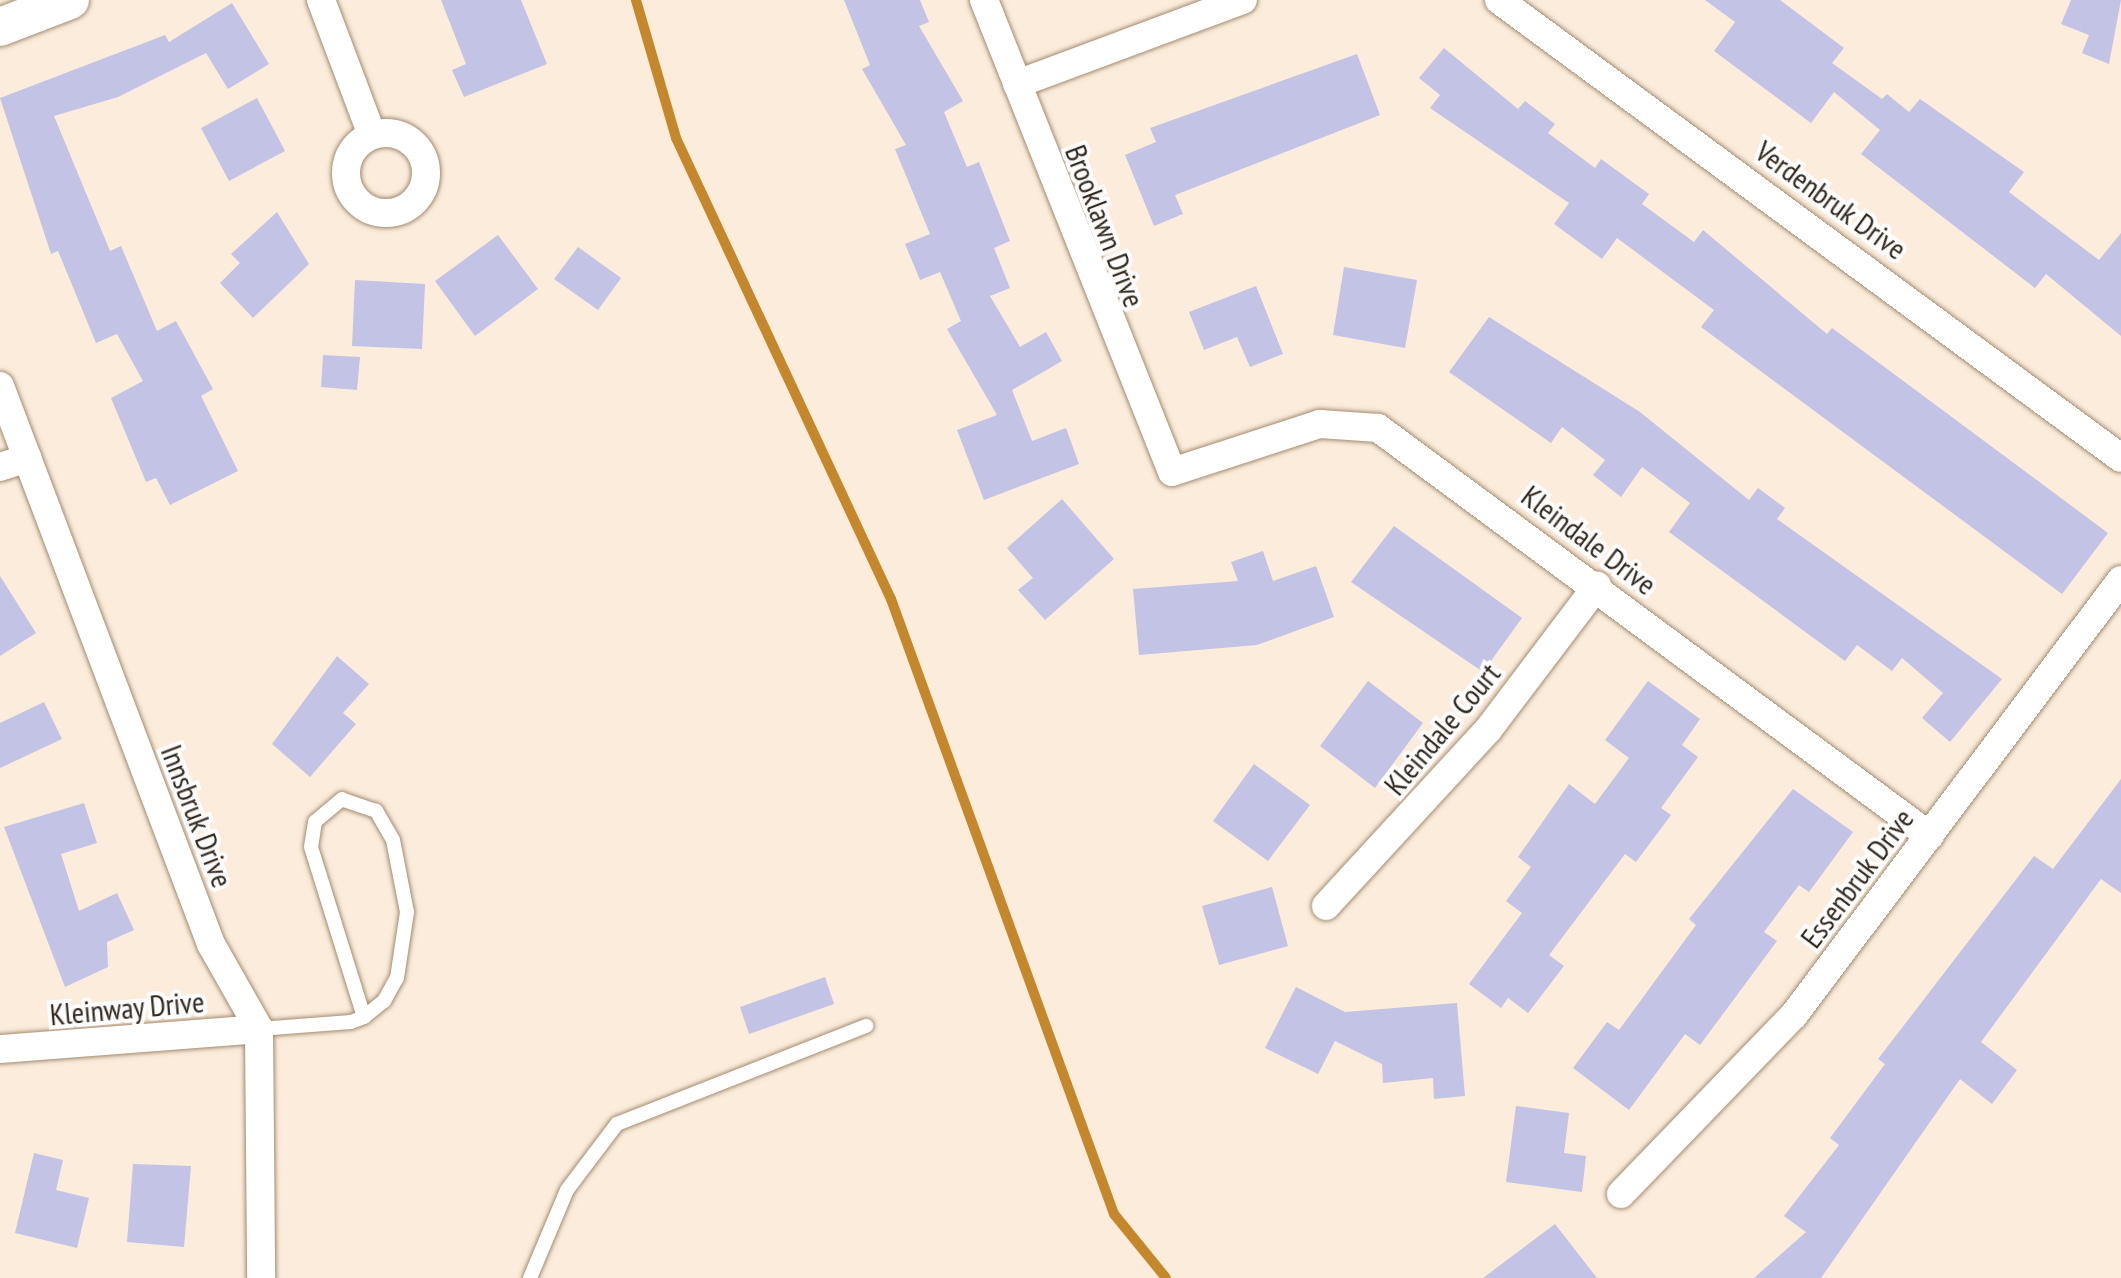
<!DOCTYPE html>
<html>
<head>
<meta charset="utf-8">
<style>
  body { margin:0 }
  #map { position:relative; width:2121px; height:1278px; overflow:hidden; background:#fbecdb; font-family:"PT Sans Narrow",sans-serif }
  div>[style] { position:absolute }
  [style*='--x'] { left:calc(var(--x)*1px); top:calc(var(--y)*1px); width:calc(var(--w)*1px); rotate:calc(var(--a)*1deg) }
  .stream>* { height:10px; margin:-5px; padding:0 5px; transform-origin:5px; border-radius:5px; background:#c5872c }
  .building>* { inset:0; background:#c3c4e5 }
  .roads { filter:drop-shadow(0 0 2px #a38c71) drop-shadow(0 0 2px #a38c71) }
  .lane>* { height:14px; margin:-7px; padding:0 7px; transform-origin:7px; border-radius:7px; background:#fff }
  .street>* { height:28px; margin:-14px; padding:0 14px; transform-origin:14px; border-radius:14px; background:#fff }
  .street>.ring { margin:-14px; padding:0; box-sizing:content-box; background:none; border:28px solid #fff; border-radius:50% }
  .secondary>* { height:38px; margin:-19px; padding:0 19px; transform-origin:19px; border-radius:19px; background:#fff }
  span { translate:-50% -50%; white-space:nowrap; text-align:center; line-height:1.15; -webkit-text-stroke:8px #fcfcfc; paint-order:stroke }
  .street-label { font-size:30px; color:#31281d }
</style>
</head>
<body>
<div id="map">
  <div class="stream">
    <i style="--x:636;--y:0;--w:144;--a:73.8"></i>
    <i style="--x:676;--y:138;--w:509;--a:65"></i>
    <i style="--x:891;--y:599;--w:654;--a:70.07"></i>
    <i style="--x:1114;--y:1214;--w:82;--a:50.9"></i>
  </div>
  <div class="building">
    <i style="clip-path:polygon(441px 0,521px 0,547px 64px,464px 97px,452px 70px,466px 64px)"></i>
    <i style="clip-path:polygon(844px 0,920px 0,929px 22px,919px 26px,963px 101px,944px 112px,967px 167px,979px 162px,1010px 241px,994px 248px,1010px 288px,990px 296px,1020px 347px,1046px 332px,1062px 361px,1012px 390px,1032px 441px,1066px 428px,1079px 464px,984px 500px,957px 430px,997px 415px,947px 329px,961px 321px,940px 272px,920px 280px,905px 244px,930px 234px,895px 149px,906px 145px,862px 69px,870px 65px)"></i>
    <i style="clip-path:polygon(1705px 0,1780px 0,1844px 48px,1832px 63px,1882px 99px,1887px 94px,1909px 112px,1920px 99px,2024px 172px,2009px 192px,2099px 260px,2121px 233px,2121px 336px,2046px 274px,2035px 288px,1861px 154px,1880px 130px,1834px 92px,1811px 123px,1714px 51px,1735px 22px)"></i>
    <i style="clip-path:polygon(2071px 0,2121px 0,2109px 64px,2082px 53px,2089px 35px,2061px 24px)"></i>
    <i style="clip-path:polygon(232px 3px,269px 64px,228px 89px,206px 53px,118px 97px,54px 116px,110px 251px,121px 246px,157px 331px,176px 321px,213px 389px,201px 396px,238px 471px,170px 505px,156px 478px,146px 482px,111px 398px,143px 381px,117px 334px,96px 343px,58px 251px,51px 254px,0 98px,165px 35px,169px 42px)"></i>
    <i style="clip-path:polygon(1444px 48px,1518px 109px,1525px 101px,1555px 124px,1548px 133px,1595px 168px,1601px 159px,1649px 194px,1642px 204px,1694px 242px,1703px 230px,1827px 334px,1832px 328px,2108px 533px,2062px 594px,1701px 327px,1714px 310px,1617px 238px,1602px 259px,1554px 224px,1569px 203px,1430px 108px,1440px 95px,1419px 78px)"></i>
    <i style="clip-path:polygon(1357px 54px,1380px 115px,1175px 195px,1183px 214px,1154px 226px,1125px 155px,1156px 142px,1150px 128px)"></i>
    <i style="clip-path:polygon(257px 98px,285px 151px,229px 181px,201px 128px)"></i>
    <i style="clip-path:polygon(277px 212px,309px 264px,253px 318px,220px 283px,240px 263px,231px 254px)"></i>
    <i style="clip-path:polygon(498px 235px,538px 289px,475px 336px,435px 281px)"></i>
    <i style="clip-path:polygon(578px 247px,621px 278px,598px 310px,554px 279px)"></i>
    <i style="clip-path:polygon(1344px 267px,1417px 280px,1405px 348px,1333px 335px)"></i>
    <i style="clip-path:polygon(355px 280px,425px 284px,422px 349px,352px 346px)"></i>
    <i style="clip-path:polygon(1256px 286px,1283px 354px,1250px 367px,1237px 337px,1204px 350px,1189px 312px)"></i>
    <i style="clip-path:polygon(1489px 317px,1640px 412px,1749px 500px,1758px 488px,1785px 508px,1777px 519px,2002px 679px,1950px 742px,1922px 718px,1943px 693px,1902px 658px,1892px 671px,1857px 645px,1845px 661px,1669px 532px,1690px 503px,1642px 467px,1621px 497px,1593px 475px,1605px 460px,1562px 427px,1551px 443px,1449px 372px)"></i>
    <i style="clip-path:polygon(323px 355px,360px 357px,357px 390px,321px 387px)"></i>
    <i style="clip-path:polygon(1062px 499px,1114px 559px,1045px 620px,1018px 590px,1033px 578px,1007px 548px)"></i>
    <i style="clip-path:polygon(1394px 526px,1522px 618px,1483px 672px,1351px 582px)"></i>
    <i style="clip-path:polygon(1263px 551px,1273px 581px,1316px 566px,1334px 617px,1257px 645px,1139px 655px,1133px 589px,1238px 581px,1231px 562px)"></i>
    <i style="clip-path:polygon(0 576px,36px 633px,0 656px)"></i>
    <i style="clip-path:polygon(337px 656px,369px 684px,343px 713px,356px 724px,310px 777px,272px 744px)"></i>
    <i style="clip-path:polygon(1368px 681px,1423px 723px,1375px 788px,1320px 746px)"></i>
    <i style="clip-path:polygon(1648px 681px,1700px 719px,1682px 745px,1698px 757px,1661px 808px,1671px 815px,1636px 862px,1625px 854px,1549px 955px,1564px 966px,1528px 1013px,1508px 998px,1501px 1008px,1469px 984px,1522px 913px,1506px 901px,1531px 867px,1518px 857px,1569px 784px,1595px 804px,1629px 758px,1605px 740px)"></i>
    <i style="clip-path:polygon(44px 702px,62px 739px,0 768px,0 723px)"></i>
    <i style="clip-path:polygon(1254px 764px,1310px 805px,1268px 861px,1213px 821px)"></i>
    <i style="clip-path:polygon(2121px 779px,2121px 893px,2101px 879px,1981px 1042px,2017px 1070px,1992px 1104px,1960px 1079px,1821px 1278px,1754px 1278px,1806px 1232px,1784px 1216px,1839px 1145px,1830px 1138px,1885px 1064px,1878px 1059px,2034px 856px,2053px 869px)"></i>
    <i style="clip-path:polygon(1793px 789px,1853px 832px,1809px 892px,1799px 885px,1764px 932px,1777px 941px,1700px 1045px,1685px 1034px,1629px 1110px,1573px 1068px,1607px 1022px,1619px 1030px,1696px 925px,1689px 919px)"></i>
    <i style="clip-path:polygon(84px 803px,97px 843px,61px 854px,79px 911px,117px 893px,134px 930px,107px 942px,108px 967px,65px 987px,4px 827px)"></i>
    <i style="clip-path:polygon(1272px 887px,1288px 946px,1219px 965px,1202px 906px)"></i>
    <i style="clip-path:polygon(825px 977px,834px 1004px,749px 1034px,740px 1007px)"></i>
    <i style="clip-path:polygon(1296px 987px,1345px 1012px,1457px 1003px,1465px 1096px,1434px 1099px,1433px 1078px,1383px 1083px,1382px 1064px,1335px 1041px,1318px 1074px,1265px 1048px)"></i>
    <i style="clip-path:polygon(1516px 1106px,1569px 1113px,1564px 1153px,1586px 1156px,1582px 1192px,1506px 1182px)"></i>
    <i style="clip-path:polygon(34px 1153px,63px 1160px,56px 1190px,89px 1198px,77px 1248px,15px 1233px)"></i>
    <i style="clip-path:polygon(133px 1164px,191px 1166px,184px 1247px,127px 1242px)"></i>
    <i style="clip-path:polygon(1555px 1224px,1597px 1278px,1483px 1278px)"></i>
  </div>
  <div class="roads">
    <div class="lane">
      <i style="--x:259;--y:1029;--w:92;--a:-4.4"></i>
      <i style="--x:351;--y:1022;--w:14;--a:-21"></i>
      <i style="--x:364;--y:1017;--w:26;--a:-39"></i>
      <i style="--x:384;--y:1001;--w:26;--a:-61"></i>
      <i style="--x:397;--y:978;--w:67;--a:-81.4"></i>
      <i style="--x:407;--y:912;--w:73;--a:-101"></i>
      <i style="--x:393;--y:840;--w:34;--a:-120"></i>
      <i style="--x:376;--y:811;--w:36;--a:-161"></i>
      <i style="--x:342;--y:799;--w:35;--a:140"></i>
      <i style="--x:315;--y:822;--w:25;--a:99"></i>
      <i style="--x:311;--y:847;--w:178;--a:72.7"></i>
      <i style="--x:530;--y:1278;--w:95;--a:-67.2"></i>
      <i style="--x:567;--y:1190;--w:83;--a:-52.9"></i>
      <i style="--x:617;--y:1124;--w:268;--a:-21.5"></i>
    </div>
    <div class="street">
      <i style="--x:321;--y:0;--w:144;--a:69.3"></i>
      <i style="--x:984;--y:0;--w:508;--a:68.28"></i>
      <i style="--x:1172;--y:472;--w:156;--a:-18"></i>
      <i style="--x:1320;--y:424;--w:58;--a:3.9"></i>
      <i style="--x:1378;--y:428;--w:686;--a:36.47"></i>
      <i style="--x:1499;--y:0;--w:772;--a:36.37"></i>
      <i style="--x:1017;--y:84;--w:241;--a:-20.4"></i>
      <i class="ring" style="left:346px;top:133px;width:52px;height:52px"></i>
      <i style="--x:0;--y:386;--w:597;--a:69.29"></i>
      <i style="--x:211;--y:944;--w:98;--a:60.5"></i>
      <i style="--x:259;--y:1029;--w:249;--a:89.5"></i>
      <i style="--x:0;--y:467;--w:29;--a:-18"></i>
      <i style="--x:1326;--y:906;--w:239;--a:-47.4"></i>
      <i style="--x:1488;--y:730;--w:181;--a:-52.9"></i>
      <i style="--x:0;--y:1049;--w:260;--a:-4.4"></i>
      <i style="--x:1621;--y:1194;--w:249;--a:-46"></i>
      <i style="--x:1794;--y:1015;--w:544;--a:-53.07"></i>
    </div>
    <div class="secondary">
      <i style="--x:0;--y:27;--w:75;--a:-21.1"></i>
    </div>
  </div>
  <div class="street-label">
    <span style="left:1831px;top:200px;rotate:36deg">Verdenbruk Drive</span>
    <span style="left:1105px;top:226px;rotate:69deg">Brooklawn Drive</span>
    <span style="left:1589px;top:540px;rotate:37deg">Kleindale Drive</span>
    <span style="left:1442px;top:729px;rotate:-50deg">Kleindale Court</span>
    <span style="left:197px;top:816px;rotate:69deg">Innsbruk Drive</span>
    <span style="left:1857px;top:878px;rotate:-53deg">Essenbruk Drive</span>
    <span style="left:127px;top:1008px;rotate:-5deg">Kleinway Drive</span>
  </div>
</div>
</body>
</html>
